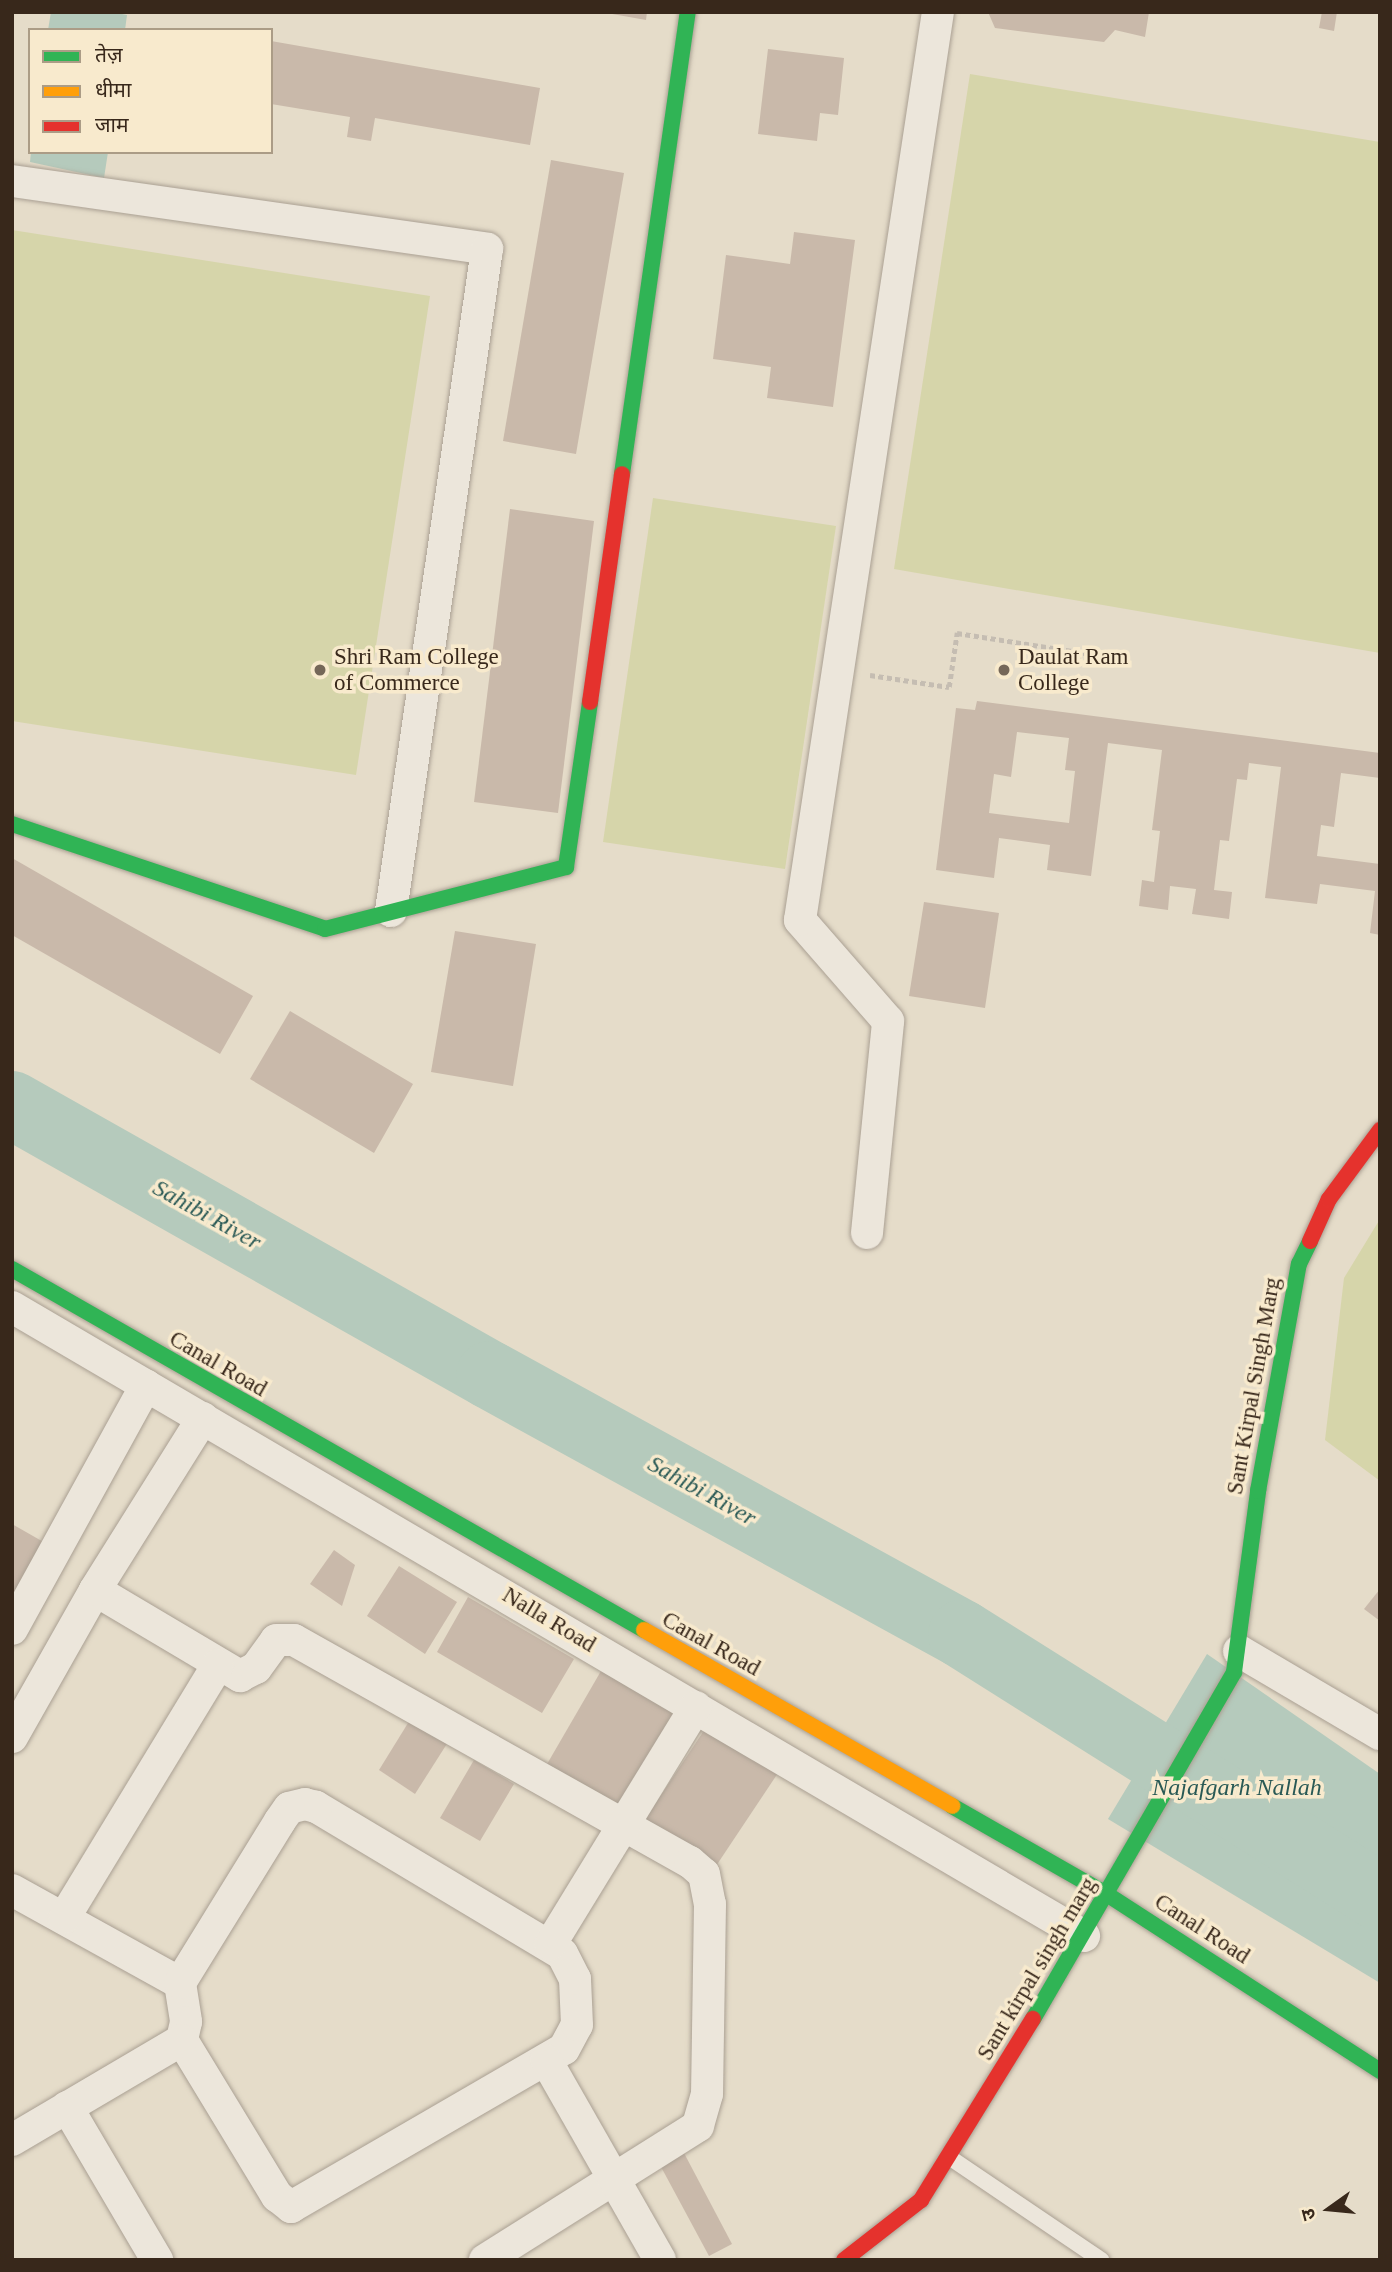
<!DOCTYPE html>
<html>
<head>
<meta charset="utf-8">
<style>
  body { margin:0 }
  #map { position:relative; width:1392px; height:2272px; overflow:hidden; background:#e5dcc9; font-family:"Times New Roman","Noto Sans Devanagari",serif }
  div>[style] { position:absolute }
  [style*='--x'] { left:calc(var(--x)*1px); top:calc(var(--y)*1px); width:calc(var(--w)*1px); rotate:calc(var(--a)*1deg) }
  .green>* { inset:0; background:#d6d5aa }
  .water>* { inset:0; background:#b5cabc }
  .river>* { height:68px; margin:-34px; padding:0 34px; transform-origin:34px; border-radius:34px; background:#b5cabc }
  .building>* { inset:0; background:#c9b9aa }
  .path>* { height:4.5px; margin-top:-2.25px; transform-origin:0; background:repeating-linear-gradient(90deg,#c5bdb2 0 5px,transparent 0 8.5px) }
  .roads { filter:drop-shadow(0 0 2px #aaa093) drop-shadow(0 0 2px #aaa093) }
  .lane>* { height:16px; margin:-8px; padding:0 8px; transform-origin:8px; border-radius:8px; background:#ece6db }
  .street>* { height:32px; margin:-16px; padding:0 16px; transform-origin:16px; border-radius:16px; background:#ece6db }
  .fast>* { height:16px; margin:-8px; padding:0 8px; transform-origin:8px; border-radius:8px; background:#30b455 }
  .slow>* { height:16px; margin:-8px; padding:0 8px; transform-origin:8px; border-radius:8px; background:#ff9f0a }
  .jam>* { height:16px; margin:-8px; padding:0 8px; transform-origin:8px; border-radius:8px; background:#e5322d }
  .dots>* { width:19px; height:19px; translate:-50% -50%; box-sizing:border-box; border:4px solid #f8eacd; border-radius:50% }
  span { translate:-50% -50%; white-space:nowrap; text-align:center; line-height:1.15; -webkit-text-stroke:7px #f8eacd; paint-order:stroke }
  .poi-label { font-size:23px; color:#38281b }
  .left { translate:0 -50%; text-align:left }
  .street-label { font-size:23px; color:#38281b }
  .water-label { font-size:24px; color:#295955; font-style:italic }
  .frame { position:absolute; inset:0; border:14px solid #38281b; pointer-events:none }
  .legend { position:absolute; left:28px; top:28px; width:245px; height:126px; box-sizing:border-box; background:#f8eacd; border:2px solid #ab9c86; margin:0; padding:9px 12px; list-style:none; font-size:21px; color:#38281b }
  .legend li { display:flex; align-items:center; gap:14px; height:35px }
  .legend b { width:35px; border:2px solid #ab9c86 }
  .north { position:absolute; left:1294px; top:2174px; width:70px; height:70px; -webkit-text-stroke:5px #f8eacd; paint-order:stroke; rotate:255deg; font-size:19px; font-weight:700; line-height:28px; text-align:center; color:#38281b }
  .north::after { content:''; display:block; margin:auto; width:24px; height:32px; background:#38281b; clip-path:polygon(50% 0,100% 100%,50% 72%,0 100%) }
</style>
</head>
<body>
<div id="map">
  <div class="green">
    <i style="clip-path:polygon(970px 74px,1380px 142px,1380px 653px,894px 569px)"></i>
    <i style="clip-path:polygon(12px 230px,430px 296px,356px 775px,12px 721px)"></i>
    <i style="clip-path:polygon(653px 498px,836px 526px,785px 869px,603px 842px)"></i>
    <i style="clip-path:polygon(1380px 1219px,1380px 1481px,1325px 1440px,1344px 1278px)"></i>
  </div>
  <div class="water">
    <i style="clip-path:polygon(51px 12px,112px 12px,127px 15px,125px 30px,48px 30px)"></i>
    <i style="clip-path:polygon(31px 152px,108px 152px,104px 178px,30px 162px)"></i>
    <i style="clip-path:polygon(1207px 1654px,1380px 1774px,1380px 1983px,1108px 1819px)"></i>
  </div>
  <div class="river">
    <i style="--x:12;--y:1105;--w:549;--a:29.46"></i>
    <i style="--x:490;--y:1375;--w:538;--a:28.75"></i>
    <i style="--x:962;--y:1634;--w:494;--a:32.2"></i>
  </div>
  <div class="building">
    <i style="clip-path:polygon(601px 12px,647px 12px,646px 20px)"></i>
    <i style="clip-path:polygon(988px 12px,1149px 12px,1145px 37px,1115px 30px,1104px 42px,995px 28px)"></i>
    <i style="clip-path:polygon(1322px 12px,1337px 12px,1334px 31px,1319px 28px)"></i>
    <i style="clip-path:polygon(271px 41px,540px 88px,530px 145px,375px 118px,371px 141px,347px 137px,350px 117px,271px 104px)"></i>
    <i style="clip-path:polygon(768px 49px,844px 58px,838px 115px,820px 113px,817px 141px,758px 134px)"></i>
    <i style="clip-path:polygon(551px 160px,624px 173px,576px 454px,503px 441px)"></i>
    <i style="clip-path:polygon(794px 232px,855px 240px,833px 407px,767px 398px,771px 367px,713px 359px,726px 255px,790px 264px)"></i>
    <i style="clip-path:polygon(510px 509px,594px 521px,558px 813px,474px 802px)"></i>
    <i style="clip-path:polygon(evenodd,977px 701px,1380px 753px,1380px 778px,1341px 773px,1334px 827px,1321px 825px,1317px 856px,1380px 864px,1380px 935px,1370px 933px,1375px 891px,1320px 884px,1317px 904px,1265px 898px,1281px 767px,1249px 763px,1247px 780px,1237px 779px,1229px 841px,1220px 840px,1214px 890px,1232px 892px,1229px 919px,1192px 914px,1196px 889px,1170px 886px,1168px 910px,1139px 906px,1142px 880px,1154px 882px,1160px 831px,1152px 830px,1162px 750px,1108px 743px,1091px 876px,1047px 870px,1050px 845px,999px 838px,994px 878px,936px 870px,956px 708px,975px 710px,977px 701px,1017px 732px,1069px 738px,1065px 770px,1075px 771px,1069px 823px,989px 813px,994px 774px,1011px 777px,1017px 732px)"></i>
    <i style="clip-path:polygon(12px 858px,253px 996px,220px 1054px,12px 935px)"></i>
    <i style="clip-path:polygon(924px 902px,999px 913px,985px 1008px,909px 996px)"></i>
    <i style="clip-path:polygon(455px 931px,536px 944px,513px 1086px,431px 1072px)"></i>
    <i style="clip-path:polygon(290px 1011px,413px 1084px,374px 1153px,250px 1079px)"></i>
    <i style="clip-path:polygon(12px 1524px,47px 1544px,12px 1604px)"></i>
    <i style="clip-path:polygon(334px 1550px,355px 1565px,342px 1606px,310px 1584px)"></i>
    <i style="clip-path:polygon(399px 1566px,457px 1602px,425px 1654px,367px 1616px)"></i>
    <i style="clip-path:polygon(1380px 1589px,1380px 1621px,1364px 1609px)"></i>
    <i style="clip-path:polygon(468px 1597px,574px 1659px,542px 1713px,437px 1652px)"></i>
    <i style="clip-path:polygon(601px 1671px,679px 1717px,621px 1816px,543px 1771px)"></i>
    <i style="clip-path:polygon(413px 1715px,450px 1739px,415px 1794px,379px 1770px)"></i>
    <i style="clip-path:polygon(709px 1723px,780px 1770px,714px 1869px,643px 1822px)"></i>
    <i style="clip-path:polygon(474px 1760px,514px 1784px,480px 1841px,440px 1818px)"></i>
    <i style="clip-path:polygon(684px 2153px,732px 2244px,709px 2256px,660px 2165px)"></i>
  </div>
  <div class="path">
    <i style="--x:870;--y:675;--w:80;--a:8.6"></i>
    <i style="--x:949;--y:687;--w:55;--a:-81.6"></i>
    <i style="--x:957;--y:633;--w:136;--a:8.9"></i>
  </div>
  <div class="roads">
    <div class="lane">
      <i style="--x:949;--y:2157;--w:184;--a:34.1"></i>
    </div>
    <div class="street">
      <i style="--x:12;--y:181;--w:480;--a:8.1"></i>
      <i style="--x:487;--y:249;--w:669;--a:98.25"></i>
      <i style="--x:867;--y:1233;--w:213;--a:-84.3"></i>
      <i style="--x:888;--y:1021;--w:134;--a:-131.1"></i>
      <i style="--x:800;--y:920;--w:918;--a:-81.36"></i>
      <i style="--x:12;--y:1307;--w:1243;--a:30.4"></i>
      <i style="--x:95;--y:1590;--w:169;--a:30.7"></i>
      <i style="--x:240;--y:1676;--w:18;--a:-27"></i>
      <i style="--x:256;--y:1668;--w:34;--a:-54"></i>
      <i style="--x:276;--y:1640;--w:18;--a:0"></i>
      <i style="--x:294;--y:1640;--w:454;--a:29.3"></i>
      <i style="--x:690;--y:1862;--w:18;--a:41"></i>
      <i style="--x:704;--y:1874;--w:31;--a:79"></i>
      <i style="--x:710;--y:1904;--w:190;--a:90.9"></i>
      <i style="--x:707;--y:2094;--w:33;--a:106"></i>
      <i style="--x:698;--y:2126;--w:252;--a:147.8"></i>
      <i style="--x:12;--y:1629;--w:278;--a:-61.2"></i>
      <i style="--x:1239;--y:1651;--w:164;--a:30.5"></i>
      <i style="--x:12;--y:1737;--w:169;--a:-60.5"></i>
      <i style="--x:95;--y:1590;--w:203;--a:-57.9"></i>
      <i style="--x:12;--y:1890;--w:192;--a:29"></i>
      <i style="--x:180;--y:1983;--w:39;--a:81"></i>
      <i style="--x:186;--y:2022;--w:18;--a:103"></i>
      <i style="--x:182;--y:2040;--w:183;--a:58.7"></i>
      <i style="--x:277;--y:2196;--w:18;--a:38"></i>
      <i style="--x:291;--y:2207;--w:315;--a:-30.1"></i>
      <i style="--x:564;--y:2049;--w:27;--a:-62"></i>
      <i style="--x:577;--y:2025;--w:46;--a:-92.5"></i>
      <i style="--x:575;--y:1979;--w:28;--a:-117"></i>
      <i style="--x:562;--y:1954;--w:287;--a:-149.1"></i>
      <i style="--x:316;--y:1807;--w:11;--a:-165"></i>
      <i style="--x:305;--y:1804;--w:16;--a:166"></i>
      <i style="--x:289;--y:1808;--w:16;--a:125"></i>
      <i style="--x:280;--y:1821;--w:190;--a:121.7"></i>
      <i style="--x:64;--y:1918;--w:296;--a:-58.7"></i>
      <i style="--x:550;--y:1945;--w:279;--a:-58.5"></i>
      <i style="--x:546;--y:2060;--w:230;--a:60.3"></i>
      <i style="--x:67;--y:2107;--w:178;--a:59.5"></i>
      <i style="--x:12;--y:2140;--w:197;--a:-30.5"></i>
    </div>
    <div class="fast">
      <i style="--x:622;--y:474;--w:467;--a:-81.9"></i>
      <i style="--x:12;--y:824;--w:330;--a:18.5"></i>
      <i style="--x:325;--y:929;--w:249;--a:-14.4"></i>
      <i style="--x:566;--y:867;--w:167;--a:-81.7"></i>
      <i style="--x:12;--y:1269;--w:728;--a:29.74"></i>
      <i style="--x:952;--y:1806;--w:180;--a:29.7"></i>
      <i style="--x:1108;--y:1895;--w:324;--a:32.9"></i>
      <i style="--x:1033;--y:2019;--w:401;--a:-59.9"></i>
      <i style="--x:1234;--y:1672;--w:183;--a:-82.4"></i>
      <i style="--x:1258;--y:1491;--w:231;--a:-79.8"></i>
      <i style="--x:1299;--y:1264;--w:25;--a:-64"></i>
    </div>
    <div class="slow">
      <i style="--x:644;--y:1630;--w:355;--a:29.7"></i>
    </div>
    <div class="jam">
      <i style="--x:590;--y:702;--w:230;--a:-82"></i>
      <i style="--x:1310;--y:1241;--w:46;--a:-65.7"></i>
      <i style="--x:1329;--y:1199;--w:86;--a:-53.5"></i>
      <i style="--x:844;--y:2260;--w:98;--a:-37.9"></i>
      <i style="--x:921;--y:2200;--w:213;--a:-58.3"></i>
    </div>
  </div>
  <div class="dots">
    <i style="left:320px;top:670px;background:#756758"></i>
    <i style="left:1004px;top:670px;background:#756758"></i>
  </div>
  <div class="poi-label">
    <span class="left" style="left:334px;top:670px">Shri Ram College<br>of Commerce</span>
    <span class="left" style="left:1018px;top:670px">Daulat Ram<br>College</span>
  </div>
  <div class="street-label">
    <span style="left:218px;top:1364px;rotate:30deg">Canal Road</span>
    <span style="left:1254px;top:1386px;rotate:-80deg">Sant Kirpal Singh Marg</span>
    <span style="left:549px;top:1620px;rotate:31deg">Nalla Road</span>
    <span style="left:711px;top:1644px;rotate:29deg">Canal Road</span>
    <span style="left:1202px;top:1929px;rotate:33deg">Canal Road</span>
    <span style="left:1037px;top:1969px;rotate:-59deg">Sant kirpal singh marg</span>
  </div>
  <div class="water-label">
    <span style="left:207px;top:1215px;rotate:29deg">Sahibi River</span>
    <span style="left:702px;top:1491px;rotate:29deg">Sahibi River</span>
    <span style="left:1237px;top:1788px">Najafgarh Nallah</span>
  </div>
  <div class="frame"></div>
  <ul class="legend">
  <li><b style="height:9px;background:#30b455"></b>तेज़</li>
  <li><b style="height:9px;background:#ff9f0a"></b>धीमा</li>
  <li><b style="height:9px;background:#e5322d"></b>जाम</li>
  </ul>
  <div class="north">उ</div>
</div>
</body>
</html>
